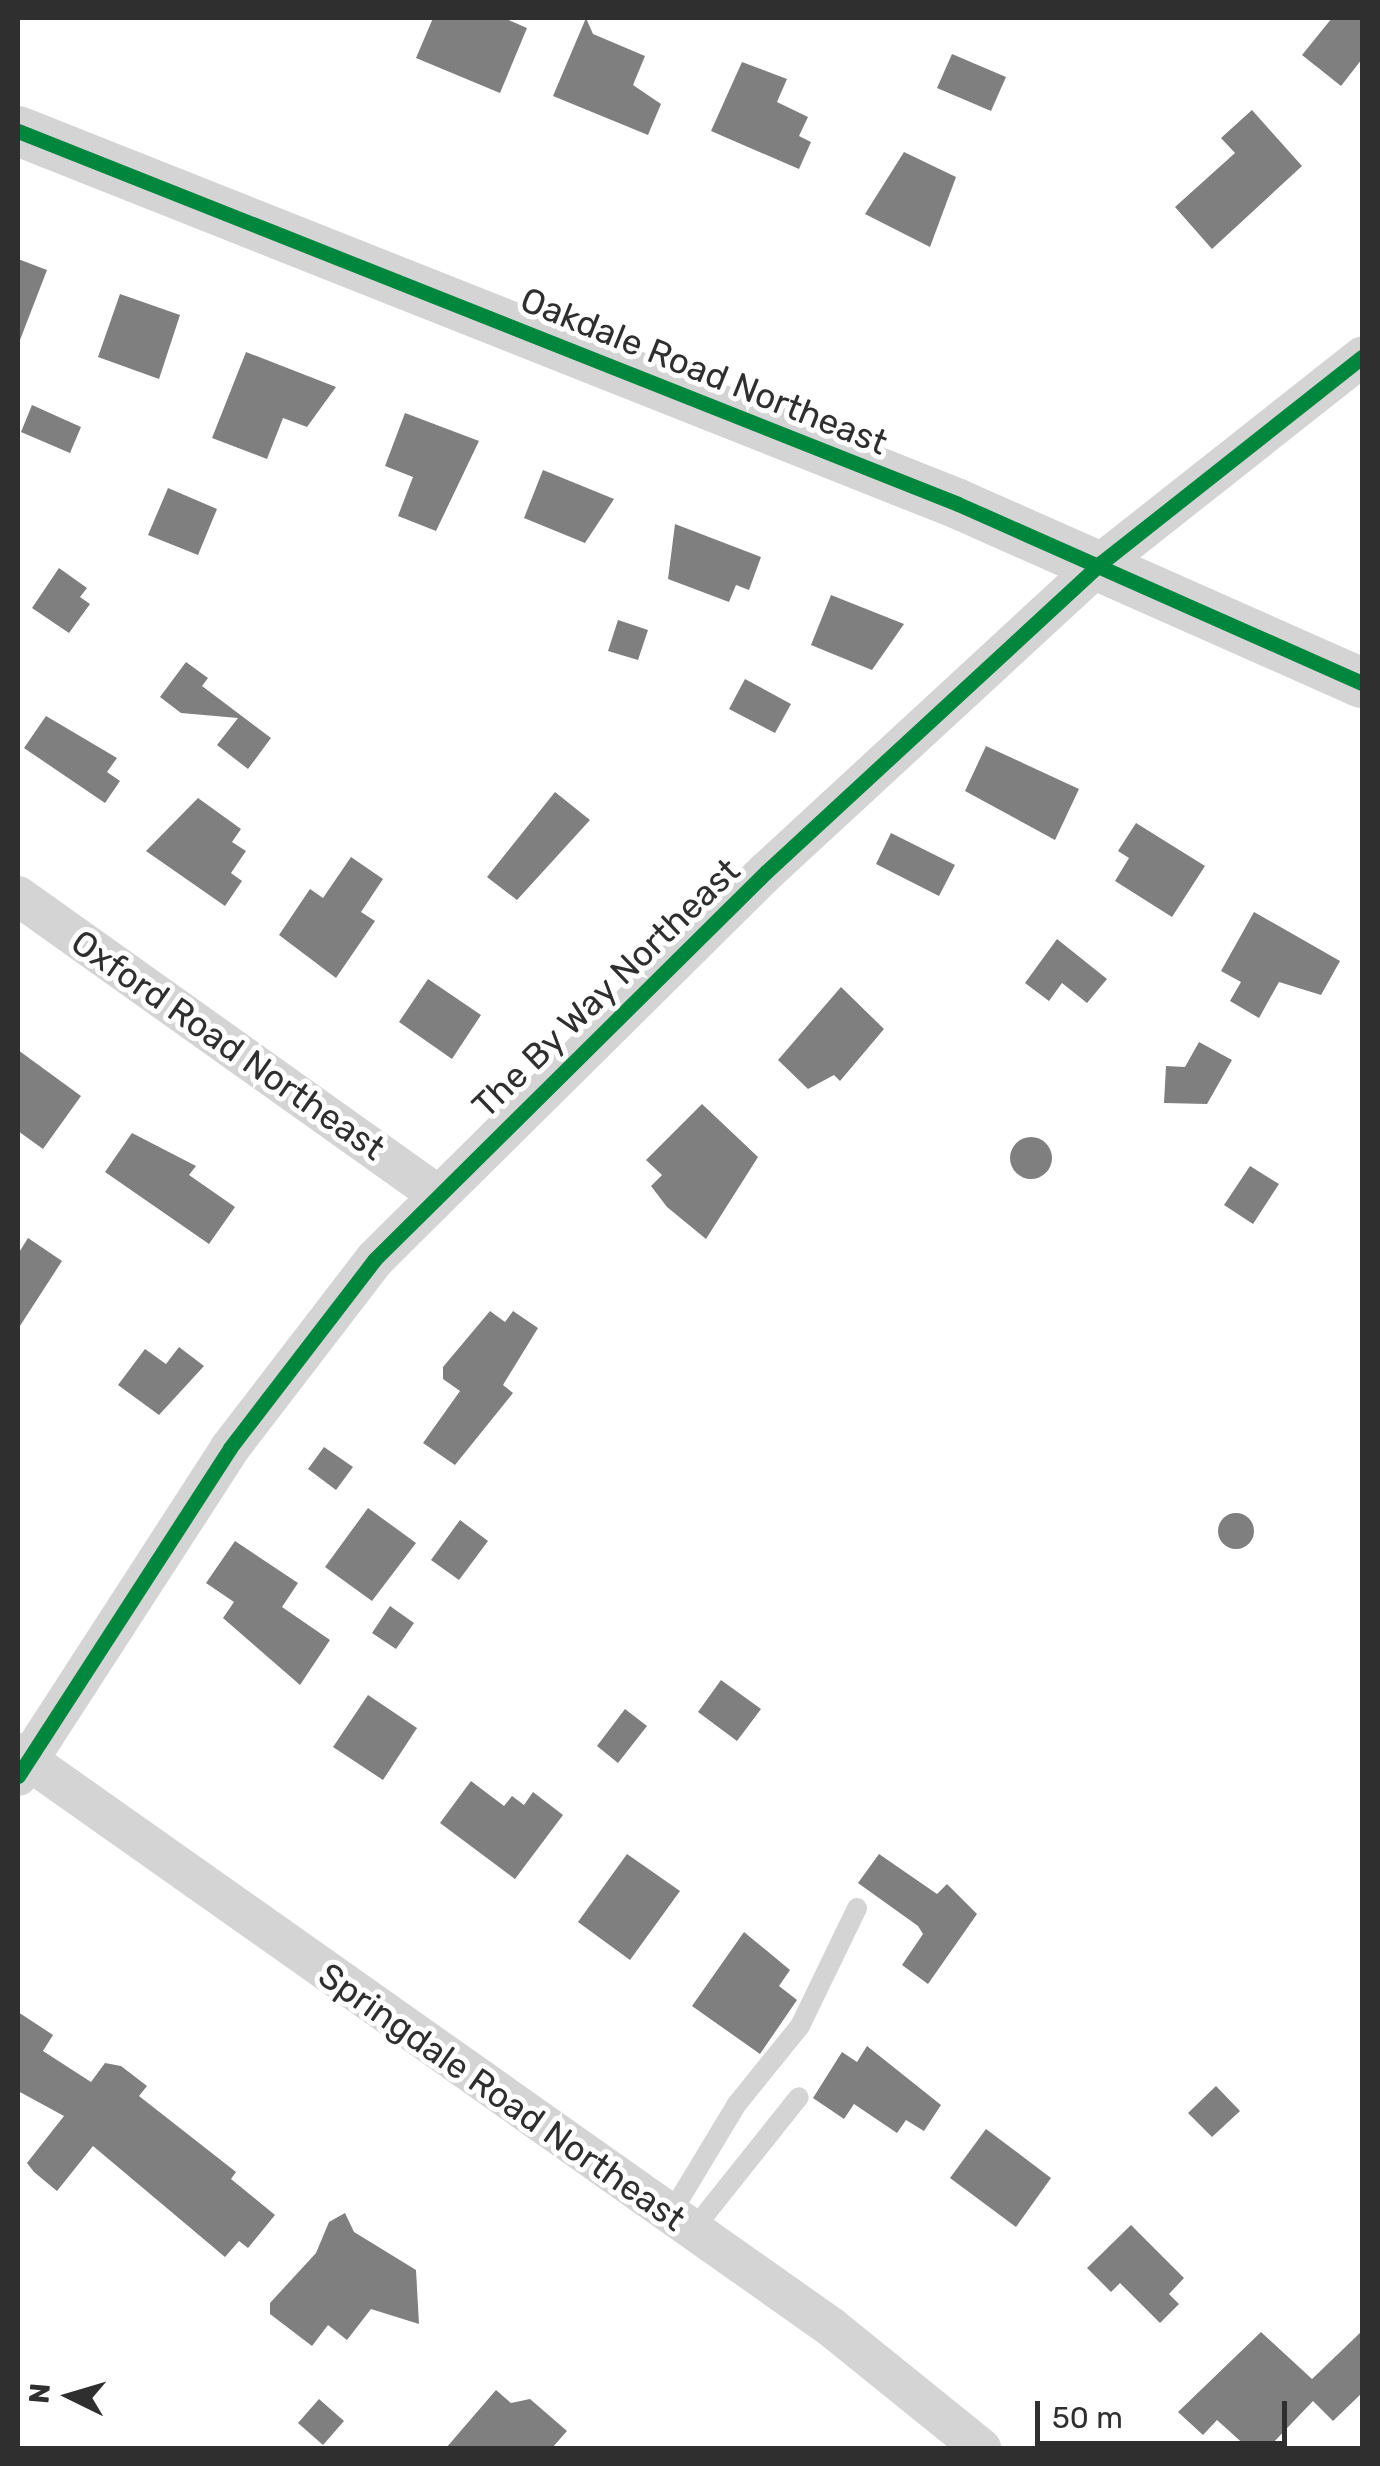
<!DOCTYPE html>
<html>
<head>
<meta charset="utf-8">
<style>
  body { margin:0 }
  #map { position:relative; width:1380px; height:2466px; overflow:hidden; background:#fff; font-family:Rubik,sans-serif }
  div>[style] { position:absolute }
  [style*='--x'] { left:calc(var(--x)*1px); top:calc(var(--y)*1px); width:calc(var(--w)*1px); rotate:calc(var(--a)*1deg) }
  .building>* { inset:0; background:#7f7f7f }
  .round { border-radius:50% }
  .service>* { height:20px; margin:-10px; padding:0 10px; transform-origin:10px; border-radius:10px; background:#d4d4d4 }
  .minor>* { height:40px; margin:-20px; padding:0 20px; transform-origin:20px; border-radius:20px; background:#d4d4d4 }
  .tertiary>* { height:50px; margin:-25px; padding:0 25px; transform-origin:25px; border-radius:25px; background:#d4d4d4 }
  .cycleway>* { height:15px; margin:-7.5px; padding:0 7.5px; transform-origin:7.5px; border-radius:7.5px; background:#00873e }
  span { translate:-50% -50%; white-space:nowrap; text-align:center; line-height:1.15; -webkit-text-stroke:10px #fff; paint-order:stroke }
  .street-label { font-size:35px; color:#2f2f2f }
  .frame { position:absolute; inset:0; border:20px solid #2f2f2f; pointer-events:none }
  .north { position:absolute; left:20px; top:2346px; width:100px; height:100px; -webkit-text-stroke:8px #fff; paint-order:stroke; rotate:275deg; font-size:28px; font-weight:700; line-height:40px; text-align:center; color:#2f2f2f }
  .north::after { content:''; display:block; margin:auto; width:35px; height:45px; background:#2f2f2f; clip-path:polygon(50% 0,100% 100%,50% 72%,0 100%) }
  .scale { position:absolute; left:1035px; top:2401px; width:252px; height:45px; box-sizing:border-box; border:5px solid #2f2f2f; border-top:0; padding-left:12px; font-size:30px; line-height:35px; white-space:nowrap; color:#2f2f2f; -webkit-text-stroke:8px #fff; paint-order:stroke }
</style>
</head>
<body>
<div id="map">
  <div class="building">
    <i style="clip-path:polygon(433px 18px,504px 18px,527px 28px,500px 93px,416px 58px)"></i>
    <i style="clip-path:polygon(586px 18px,593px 34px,645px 56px,633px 85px,661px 104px,648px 135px,553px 96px)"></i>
    <i style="clip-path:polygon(1332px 18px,1362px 18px,1362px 59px,1341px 86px,1302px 55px)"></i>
    <i style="clip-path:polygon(952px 54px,1006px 77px,991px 111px,937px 88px)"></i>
    <i style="clip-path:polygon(742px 62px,787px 79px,777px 102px,808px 117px,799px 136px,811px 142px,799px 169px,711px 131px)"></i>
    <i style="clip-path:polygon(1252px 110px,1302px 166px,1212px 249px,1175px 207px,1235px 153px,1221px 138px)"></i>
    <i style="clip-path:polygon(904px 152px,956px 177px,930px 247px,865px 214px)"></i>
    <i style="clip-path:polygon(18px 259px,47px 270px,20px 340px,18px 340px)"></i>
    <i style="clip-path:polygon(120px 294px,180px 315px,159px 379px,98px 357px)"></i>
    <i style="clip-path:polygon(246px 352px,336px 387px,307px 427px,283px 418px,267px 459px,212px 438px)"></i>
    <i style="clip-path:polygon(32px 405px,81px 427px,70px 453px,21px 432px)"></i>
    <i style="clip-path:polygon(405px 413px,479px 441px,436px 531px,398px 516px,413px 477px,385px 466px)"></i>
    <i style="clip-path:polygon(543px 470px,614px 499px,585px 543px,524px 518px)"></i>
    <i style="clip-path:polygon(168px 488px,217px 509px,198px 555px,148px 535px)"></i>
    <i style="clip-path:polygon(675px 524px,761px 557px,749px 590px,736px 585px,729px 602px,668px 579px)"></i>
    <i style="clip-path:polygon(59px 568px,87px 588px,80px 597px,90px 604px,69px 633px,32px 608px)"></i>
    <i style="clip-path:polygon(831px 595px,904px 624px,872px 670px,811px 645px)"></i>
    <i style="clip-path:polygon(618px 620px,648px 630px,638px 660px,608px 651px)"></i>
    <i style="clip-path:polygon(186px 662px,208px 678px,202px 686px,271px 738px,248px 769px,217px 745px,238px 718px,181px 713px,160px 697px)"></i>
    <i style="clip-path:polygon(745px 679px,791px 704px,775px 733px,729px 709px)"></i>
    <i style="clip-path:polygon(46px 716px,117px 758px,107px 772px,120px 781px,105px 803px,24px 748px)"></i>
    <i style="clip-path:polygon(986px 746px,1079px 789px,1055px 840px,965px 791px)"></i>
    <i style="clip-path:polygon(555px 792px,590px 820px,517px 900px,487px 877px)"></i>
    <i style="clip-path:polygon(198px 798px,241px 829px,232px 842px,246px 851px,231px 873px,242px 881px,225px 906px,146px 851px)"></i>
    <i style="clip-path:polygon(1136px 823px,1205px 866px,1172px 917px,1115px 881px,1129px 858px,1118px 851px)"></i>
    <i style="clip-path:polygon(891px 833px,955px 865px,939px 896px,876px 864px)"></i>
    <i style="clip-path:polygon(351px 857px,383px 879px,361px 912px,375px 921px,336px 978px,279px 935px,310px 889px,323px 898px)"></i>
    <i style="clip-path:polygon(1254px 912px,1340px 961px,1321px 995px,1279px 982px,1259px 1018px,1230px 1001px,1241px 982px,1221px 971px)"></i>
    <i style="clip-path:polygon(1057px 939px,1107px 979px,1087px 1003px,1062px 983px,1049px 1001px,1025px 983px)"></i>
    <i style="clip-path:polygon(428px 979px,481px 1015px,452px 1059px,399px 1022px)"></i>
    <i style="clip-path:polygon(841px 987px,884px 1029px,840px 1081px,834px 1075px,808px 1089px,778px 1060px)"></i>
    <i style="clip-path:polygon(1199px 1042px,1232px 1060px,1207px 1104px,1164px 1103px,1166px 1066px,1185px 1067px)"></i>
    <i style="clip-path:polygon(18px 1050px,81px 1096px,43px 1149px,18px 1131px)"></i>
    <i style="clip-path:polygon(702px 1104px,758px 1157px,706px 1239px,667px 1207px,651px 1186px,662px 1175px,646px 1160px)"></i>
    <i style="clip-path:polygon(132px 1133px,196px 1166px,189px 1175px,235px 1207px,209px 1244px,105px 1172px)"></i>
    <i class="round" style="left:1010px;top:1137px;width:42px;height:42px"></i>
    <i style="clip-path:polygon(1250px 1166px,1279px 1184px,1253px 1224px,1224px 1205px)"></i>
    <i style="clip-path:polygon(28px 1238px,62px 1261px,18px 1329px,18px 1254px)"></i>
    <i style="clip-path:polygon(490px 1311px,505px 1322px,513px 1311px,538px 1328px,503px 1385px,513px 1393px,455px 1465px,423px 1443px,460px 1391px,443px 1379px,443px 1367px)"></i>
    <i style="clip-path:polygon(179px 1347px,204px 1366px,159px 1415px,118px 1385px,145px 1349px,166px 1364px)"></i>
    <i style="clip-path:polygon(324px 1447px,353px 1467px,336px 1490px,308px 1469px)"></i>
    <i style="clip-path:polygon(368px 1508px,416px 1543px,372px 1601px,325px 1567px)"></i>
    <i class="round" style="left:1218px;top:1513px;width:36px;height:36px"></i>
    <i style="clip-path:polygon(460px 1520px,488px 1541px,459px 1580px,431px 1560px)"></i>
    <i style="clip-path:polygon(235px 1541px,298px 1583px,282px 1607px,330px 1640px,300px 1685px,223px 1618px,234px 1602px,206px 1583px)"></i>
    <i style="clip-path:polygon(390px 1606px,414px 1623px,396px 1649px,372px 1633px)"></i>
    <i style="clip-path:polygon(721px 1680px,761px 1709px,737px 1741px,698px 1712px)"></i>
    <i style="clip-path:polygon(368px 1695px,417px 1728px,383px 1780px,333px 1747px)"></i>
    <i style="clip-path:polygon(625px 1709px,647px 1726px,618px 1763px,597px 1746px)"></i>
    <i style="clip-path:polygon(471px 1781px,504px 1806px,512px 1796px,524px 1805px,533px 1792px,563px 1815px,515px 1879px,440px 1823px)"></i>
    <i style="clip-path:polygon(627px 1854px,680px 1891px,630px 1960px,578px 1922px)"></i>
    <i style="clip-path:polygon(879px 1854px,937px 1894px,947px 1884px,977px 1914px,928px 1984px,902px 1965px,923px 1934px,918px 1926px,858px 1883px)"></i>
    <i style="clip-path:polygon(744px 1932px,790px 1970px,779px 1986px,797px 2000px,760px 2054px,692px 2006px)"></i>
    <i style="clip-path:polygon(18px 2012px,53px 2035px,43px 2051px,91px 2082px,105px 2063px,121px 2066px,147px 2086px,139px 2096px,236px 2172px,231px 2179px,275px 2215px,248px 2248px,239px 2241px,225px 2257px,93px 2146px,57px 2191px,34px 2172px,27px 2163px,64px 2116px,18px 2091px)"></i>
    <i style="clip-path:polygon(867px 2046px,941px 2105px,924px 2131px,906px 2120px,897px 2133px,854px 2104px,844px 2119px,813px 2098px,842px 2052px,857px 2062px)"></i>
    <i style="clip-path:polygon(1216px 2086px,1240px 2111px,1212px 2137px,1188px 2113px)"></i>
    <i style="clip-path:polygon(986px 2129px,1051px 2178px,1016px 2227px,950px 2178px)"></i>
    <i style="clip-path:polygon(345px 2213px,354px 2232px,416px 2270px,419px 2324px,371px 2309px,347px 2340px,328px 2325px,312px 2346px,270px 2314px,270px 2303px,316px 2253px,329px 2222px)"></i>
    <i style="clip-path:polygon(1131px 2225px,1184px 2278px,1169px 2294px,1179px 2304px,1160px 2323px,1120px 2283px,1111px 2292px,1087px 2268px)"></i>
    <i style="clip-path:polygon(1362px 2331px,1362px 2393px,1333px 2421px,1313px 2401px,1268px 2448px,1248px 2448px,1217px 2420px,1203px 2435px,1178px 2412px,1261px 2332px,1312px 2379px)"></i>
    <i style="clip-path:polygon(496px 2390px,511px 2403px,530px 2399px,567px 2431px,552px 2448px,446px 2448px)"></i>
    <i style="clip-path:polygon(319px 2399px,344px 2421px,323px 2445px,298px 2423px)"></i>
  </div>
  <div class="service">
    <i style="--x:670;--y:2215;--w:130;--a:-58.9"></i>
    <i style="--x:737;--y:2104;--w:100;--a:-51.1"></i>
    <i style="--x:800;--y:2026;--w:131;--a:-64.2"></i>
    <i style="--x:692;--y:2231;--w:171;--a:-51.4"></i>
  </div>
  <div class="minor">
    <i style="--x:18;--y:896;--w:516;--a:35.45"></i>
    <i style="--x:18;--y:1753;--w:995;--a:35.22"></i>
    <i style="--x:831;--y:2327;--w:193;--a:38.9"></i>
    <i style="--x:18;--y:1776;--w:391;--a:-57.1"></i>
    <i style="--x:230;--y:1448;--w:238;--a:-52.5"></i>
    <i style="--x:375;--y:1259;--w:550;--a:-44.71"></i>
    <i style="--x:766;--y:872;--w:456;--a:-42.7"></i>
    <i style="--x:1101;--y:563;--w:333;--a:-38.3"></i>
  </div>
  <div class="tertiary">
    <i style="--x:18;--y:131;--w:1011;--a:21.64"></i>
    <i style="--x:958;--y:504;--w:442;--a:23.9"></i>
  </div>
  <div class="cycleway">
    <i style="--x:18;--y:131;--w:1011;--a:21.64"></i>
    <i style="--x:958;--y:504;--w:442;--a:23.9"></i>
    <i style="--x:18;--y:1776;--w:391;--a:-57.1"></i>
    <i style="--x:230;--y:1448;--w:238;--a:-52.5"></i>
    <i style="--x:375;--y:1259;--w:550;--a:-44.71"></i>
    <i style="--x:766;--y:872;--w:456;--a:-42.7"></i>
    <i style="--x:1101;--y:563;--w:333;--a:-38.3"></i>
  </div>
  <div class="street-label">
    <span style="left:704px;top:371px;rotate:22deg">Oakdale Road Northeast</span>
    <span style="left:606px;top:988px;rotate:-44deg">The By Way Northeast</span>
    <span style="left:228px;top:1045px;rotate:35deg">Oxford Road Northeast</span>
    <span style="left:502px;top:2097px;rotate:35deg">Springdale Road Northeast</span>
  </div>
  <div class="frame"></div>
  <div class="north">N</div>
  <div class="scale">50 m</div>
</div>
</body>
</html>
